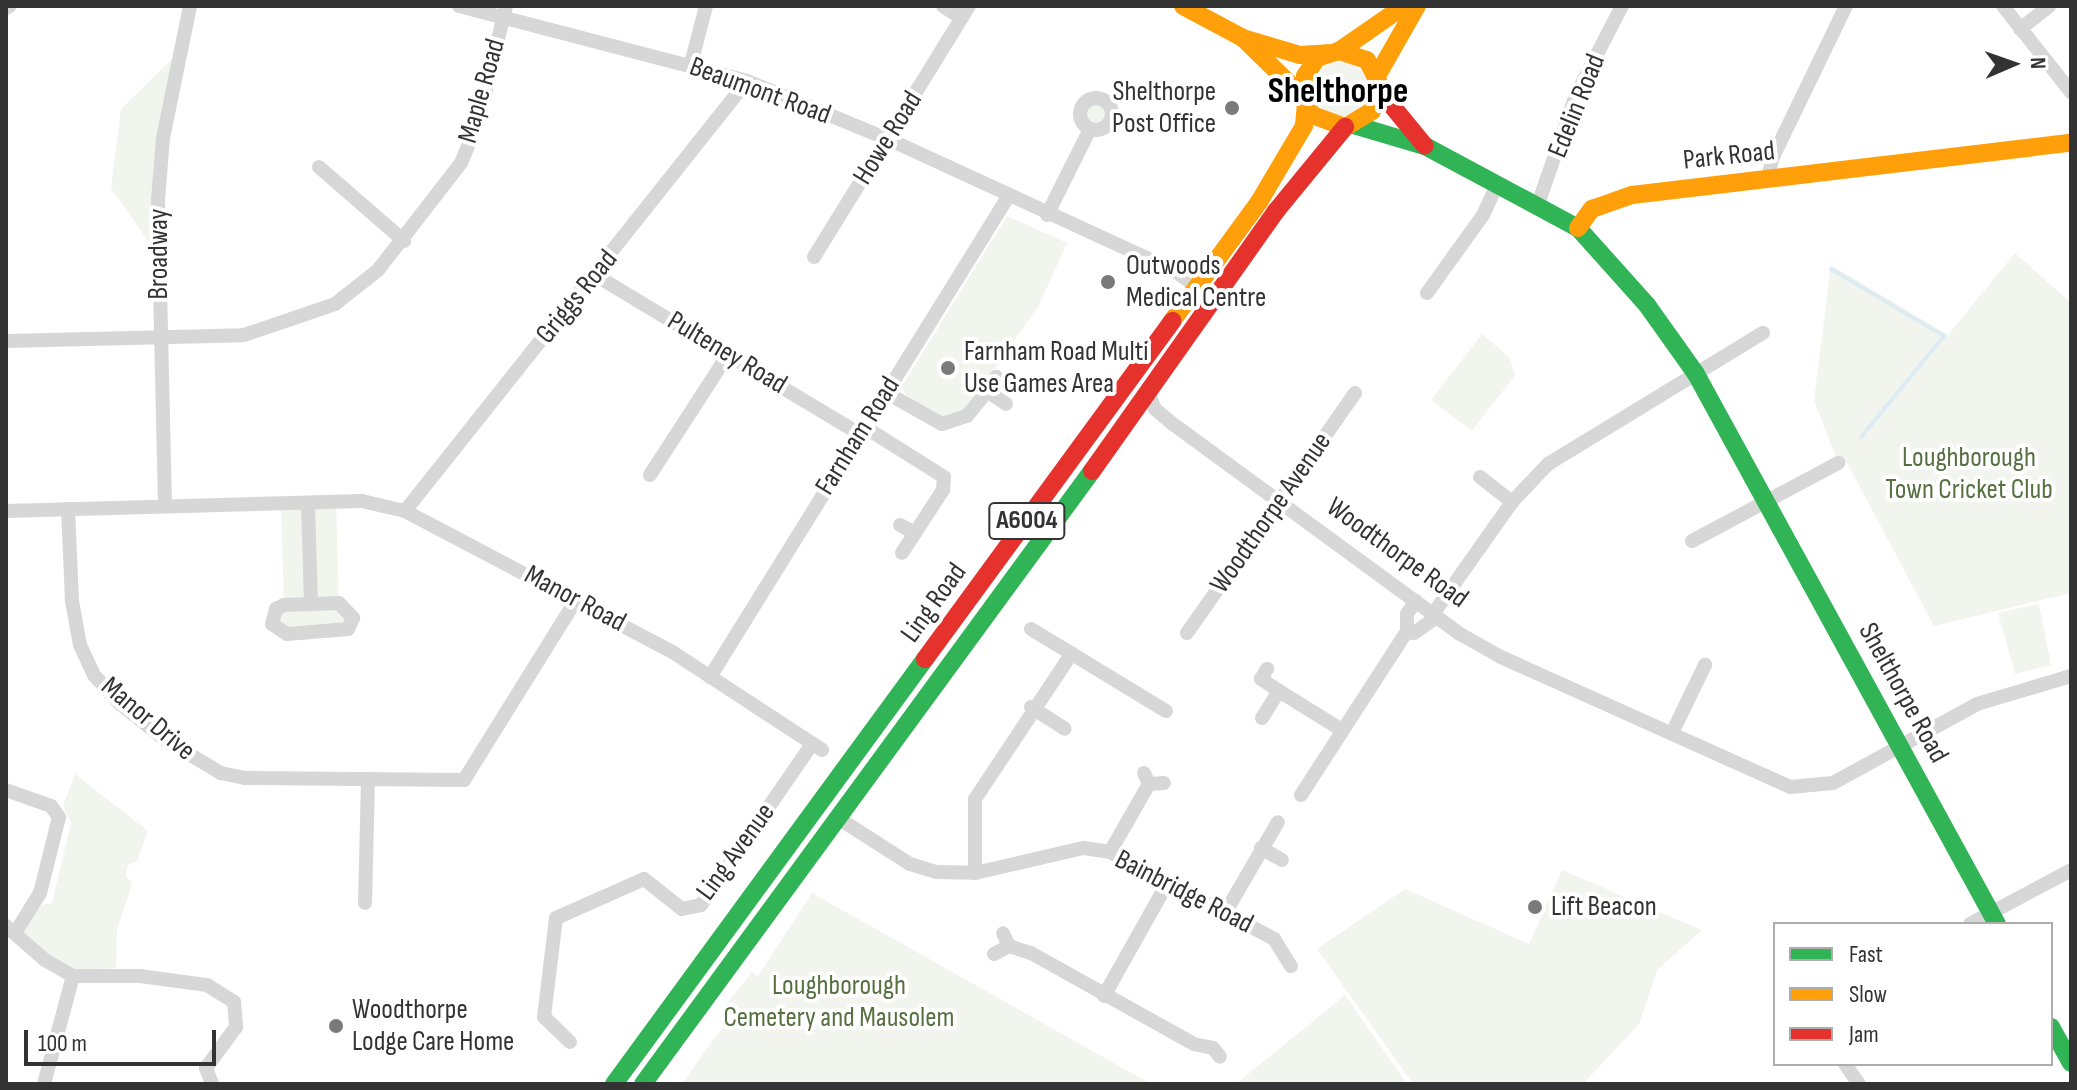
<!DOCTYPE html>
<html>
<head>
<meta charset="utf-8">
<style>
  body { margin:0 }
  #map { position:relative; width:2077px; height:1090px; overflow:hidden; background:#fff; font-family:"Sofia Sans Condensed",sans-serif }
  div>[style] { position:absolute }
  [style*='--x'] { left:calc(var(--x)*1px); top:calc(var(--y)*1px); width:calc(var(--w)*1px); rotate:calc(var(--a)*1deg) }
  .green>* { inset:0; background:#f1f5ed }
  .round { border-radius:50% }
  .stream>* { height:4px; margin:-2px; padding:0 2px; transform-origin:2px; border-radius:2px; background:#ddebf3 }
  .street>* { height:14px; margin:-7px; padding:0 7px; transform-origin:7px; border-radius:7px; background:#d7d7d7 }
  .street>.ring { margin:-7px; padding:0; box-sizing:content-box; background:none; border:14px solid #d7d7d7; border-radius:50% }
  .fast>* { height:18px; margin:-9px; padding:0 9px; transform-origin:9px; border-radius:9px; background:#30b455 }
  .slow>* { height:18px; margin:-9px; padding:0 9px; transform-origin:9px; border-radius:9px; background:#ff9f0a }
  .jam>* { height:18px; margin:-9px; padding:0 9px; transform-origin:9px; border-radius:9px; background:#e5322d }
  .dots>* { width:22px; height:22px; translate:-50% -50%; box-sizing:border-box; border:4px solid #fff; border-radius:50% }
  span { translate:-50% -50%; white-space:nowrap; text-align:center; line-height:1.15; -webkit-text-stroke:8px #fff; paint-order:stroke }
  .shield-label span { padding:2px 6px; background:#fff; border:2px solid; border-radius:6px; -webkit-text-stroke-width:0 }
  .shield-label { font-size:26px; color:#333; font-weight:700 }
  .street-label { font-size:28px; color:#333 }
  .poi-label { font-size:28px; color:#333 }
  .right { translate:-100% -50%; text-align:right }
  .left { translate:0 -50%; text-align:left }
  .park-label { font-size:28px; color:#56703f }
  .district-label { font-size:36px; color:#000; font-weight:700 }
  .frame { position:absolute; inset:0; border:8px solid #333; pointer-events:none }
  .legend { position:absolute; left:1773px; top:922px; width:280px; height:144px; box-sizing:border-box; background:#fff; border:2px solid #adadad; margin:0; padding:10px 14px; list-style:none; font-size:24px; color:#333 }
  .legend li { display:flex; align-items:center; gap:16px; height:40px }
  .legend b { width:40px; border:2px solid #adadad }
  .north { position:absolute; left:1973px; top:24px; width:80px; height:80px; -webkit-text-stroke:6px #fff; paint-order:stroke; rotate:88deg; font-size:22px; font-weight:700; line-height:32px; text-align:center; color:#333 }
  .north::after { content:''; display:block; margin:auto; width:28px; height:36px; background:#333; clip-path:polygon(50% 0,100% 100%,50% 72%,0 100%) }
  .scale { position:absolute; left:24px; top:1030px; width:192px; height:36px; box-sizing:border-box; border:4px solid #333; border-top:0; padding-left:10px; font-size:24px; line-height:28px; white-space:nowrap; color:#333; -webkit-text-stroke:6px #fff; paint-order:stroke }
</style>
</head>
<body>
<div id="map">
  <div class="green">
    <i style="clip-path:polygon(178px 53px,157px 254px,111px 188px,121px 109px)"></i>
    <i class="round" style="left:1314px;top:62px;width:54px;height:54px"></i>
    <i class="round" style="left:1080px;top:98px;width:32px;height:32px"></i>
    <i style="clip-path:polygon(1007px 216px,1067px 243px,1039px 305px,994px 370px,962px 411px,939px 417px,906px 397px,902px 386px)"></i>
    <i style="clip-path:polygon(2015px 253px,2071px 303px,2071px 593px,1934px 626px,1847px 463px,1838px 463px,1814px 400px,1831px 265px,1948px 335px)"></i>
    <i style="clip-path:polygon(1482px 334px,1510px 358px,1515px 375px,1472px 431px,1431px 400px)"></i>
    <i style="clip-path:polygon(336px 502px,339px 603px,352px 624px,277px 631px,284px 605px,281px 503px)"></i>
    <i style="clip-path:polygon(2039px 604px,2051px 665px,2015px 674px,1998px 613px)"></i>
    <i style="clip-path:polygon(75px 774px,148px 831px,137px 861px,128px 865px,126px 876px,132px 884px,117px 930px,116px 968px,96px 969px,87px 978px,15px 933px,34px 907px,52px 903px,71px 823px,63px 806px)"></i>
    <i style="clip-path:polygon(1562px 870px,1702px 930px,1657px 970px,1639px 1024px,1583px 1084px,1413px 1084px,1317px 949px,1405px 889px,1529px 944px)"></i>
    <i style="clip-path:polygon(812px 893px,1151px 1084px,682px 1084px,736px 1008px,728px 1002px,752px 972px,758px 976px)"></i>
    <i style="clip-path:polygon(1345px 995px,1407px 1084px,1236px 1084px)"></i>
  </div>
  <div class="stream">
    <i style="--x:1831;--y:269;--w:131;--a:30.7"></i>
    <i style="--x:1944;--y:336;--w:131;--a:129.4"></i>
  </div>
  <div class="street">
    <i style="--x:459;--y:6;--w:298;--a:14.6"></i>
    <i style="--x:747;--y:81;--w:152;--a:22.4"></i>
    <i style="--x:888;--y:139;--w:316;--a:24.7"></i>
    <i style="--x:1175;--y:271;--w:27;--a:36"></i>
    <i style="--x:943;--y:6;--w:22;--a:34"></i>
    <i style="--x:2003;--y:6;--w:110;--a:51.7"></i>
    <i style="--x:6;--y:8;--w:4;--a:-27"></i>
    <i style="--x:2020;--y:29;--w:37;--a:-38"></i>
    <i style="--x:691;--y:64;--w:60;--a:-75.5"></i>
    <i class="ring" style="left:1080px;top:98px;width:18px;height:18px"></i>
    <i style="--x:319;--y:167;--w:113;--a:41"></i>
    <i style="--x:1768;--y:180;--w:21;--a:-79"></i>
    <i style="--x:1772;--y:159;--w:170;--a:-64.2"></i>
    <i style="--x:1537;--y:207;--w:119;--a:-70.8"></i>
    <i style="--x:1576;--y:95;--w:100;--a:-62.7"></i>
    <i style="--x:1047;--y:215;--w:96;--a:-63.4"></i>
    <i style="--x:814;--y:257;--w:295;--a:-58.3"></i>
    <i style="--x:595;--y:275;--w:307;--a:31"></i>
    <i style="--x:1427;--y:293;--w:96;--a:-54.3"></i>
    <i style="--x:1483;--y:215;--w:33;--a:-65"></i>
    <i style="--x:6;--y:341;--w:238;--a:-1.4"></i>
    <i style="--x:244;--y:335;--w:96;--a:-18.8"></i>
    <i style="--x:335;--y:304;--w:55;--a:-38.3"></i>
    <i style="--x:378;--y:270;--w:135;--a:-52.2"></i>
    <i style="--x:461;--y:163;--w:44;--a:-67.5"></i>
    <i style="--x:478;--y:122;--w:119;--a:-76.4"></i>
    <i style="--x:987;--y:391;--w:17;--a:-57"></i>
    <i style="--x:885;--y:392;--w:65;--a:29.3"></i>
    <i style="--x:942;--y:424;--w:26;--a:-18"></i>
    <i style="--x:967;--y:416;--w:32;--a:-51"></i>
    <i style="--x:987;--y:391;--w:23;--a:34"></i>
    <i style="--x:1148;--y:392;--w:18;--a:68"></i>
    <i style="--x:1155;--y:409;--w:23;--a:40"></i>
    <i style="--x:1173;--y:424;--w:356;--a:36.2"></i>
    <i style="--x:1460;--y:634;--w:47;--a:29.3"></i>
    <i style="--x:1501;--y:657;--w:317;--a:24.2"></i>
    <i style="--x:1790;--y:787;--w:43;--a:-5.3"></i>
    <i style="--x:1833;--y:783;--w:164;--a:-28.7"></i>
    <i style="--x:1977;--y:704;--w:98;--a:-16.6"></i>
    <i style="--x:863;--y:426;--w:96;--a:32.2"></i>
    <i style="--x:944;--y:477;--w:13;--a:94"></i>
    <i style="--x:943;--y:490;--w:75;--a:123.1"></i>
    <i style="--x:650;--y:475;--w:145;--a:-57.1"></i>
    <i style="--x:1480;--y:477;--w:41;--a:38"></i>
    <i style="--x:308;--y:503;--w:101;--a:88.3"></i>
    <i style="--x:165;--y:506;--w:306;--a:-91.3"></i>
    <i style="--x:158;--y:200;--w:62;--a:-85.4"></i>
    <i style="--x:163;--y:138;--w:135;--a:-78.4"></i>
    <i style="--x:68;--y:509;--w:92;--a:87.5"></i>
    <i style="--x:72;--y:601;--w:45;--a:79.7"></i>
    <i style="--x:80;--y:645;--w:33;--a:65"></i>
    <i style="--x:94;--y:675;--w:38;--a:48"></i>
    <i style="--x:119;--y:703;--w:61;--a:38.4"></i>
    <i style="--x:167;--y:741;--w:63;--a:30.7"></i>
    <i style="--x:221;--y:773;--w:25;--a:12"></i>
    <i style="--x:245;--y:778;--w:219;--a:0.5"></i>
    <i style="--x:464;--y:780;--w:212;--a:-58.1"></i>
    <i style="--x:6;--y:511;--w:356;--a:-1.6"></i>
    <i style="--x:362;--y:501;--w:44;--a:13.1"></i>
    <i style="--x:405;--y:511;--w:304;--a:27.8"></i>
    <i style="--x:674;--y:653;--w:177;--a:33.2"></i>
    <i style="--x:405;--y:511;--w:549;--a:-51.5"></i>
    <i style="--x:900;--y:525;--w:17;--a:28"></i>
    <i style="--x:1692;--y:541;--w:166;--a:-28.1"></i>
    <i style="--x:1416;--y:601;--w:16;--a:125"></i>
    <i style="--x:1407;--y:614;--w:17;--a:90"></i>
    <i style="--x:1407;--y:631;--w:7;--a:16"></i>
    <i style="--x:1414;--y:633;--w:28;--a:-35"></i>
    <i style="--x:339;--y:603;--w:21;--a:47"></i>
    <i style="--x:353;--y:618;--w:12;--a:114"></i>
    <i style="--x:348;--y:629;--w:61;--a:175.3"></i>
    <i style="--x:287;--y:634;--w:18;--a:-146"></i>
    <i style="--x:272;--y:624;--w:16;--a:-75"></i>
    <i style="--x:276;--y:609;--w:9;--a:-27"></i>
    <i style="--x:284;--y:605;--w:55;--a:-2.1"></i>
    <i style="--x:1433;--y:614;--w:137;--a:-54.8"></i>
    <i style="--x:1512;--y:502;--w:52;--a:-46.5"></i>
    <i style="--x:1548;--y:464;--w:252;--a:-31.4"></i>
    <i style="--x:1031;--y:629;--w:158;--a:31.3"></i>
    <i style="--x:1187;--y:633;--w:293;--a:-55"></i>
    <i style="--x:710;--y:677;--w:565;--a:-58.17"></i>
    <i style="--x:1279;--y:691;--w:74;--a:31.8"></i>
    <i style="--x:1031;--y:707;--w:40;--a:32.9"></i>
    <i style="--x:1262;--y:718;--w:32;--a:-58"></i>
    <i style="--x:1279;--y:691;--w:22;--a:-146"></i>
    <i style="--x:1261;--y:679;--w:12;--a:-59"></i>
    <i style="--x:1672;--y:733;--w:76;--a:-64.1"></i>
    <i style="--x:1144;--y:773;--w:12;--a:66"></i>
    <i style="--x:1149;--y:784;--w:15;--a:-4"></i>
    <i style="--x:6;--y:790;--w:48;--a:19.6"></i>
    <i style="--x:51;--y:806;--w:14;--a:54"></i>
    <i style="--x:59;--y:817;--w:78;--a:104"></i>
    <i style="--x:40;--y:893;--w:47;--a:122"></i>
    <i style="--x:1301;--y:795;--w:195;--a:-57.1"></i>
    <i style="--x:838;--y:818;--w:85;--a:32.6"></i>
    <i style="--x:910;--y:864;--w:27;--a:17"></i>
    <i style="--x:936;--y:872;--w:39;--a:1"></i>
    <i style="--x:975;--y:873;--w:111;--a:-13"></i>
    <i style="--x:1083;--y:848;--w:27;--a:8"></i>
    <i style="--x:1110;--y:852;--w:186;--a:27.9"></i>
    <i style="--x:1274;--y:939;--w:32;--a:58"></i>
    <i style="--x:1261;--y:848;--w:24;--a:30"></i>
    <i style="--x:1110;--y:852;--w:78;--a:-60.2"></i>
    <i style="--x:975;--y:873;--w:74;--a:-90"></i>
    <i style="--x:975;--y:799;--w:175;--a:-56.4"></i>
    <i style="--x:365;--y:903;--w:122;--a:-88.6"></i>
    <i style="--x:1225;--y:913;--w:105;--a:-59.8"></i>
    <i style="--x:1970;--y:924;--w:115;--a:-28.1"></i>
    <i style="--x:6;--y:926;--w:52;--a:41.1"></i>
    <i style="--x:45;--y:960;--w:32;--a:30"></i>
    <i style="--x:1009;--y:946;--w:23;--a:18"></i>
    <i style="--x:1031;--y:953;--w:187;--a:29.2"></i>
    <i style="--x:1194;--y:1044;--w:19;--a:12"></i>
    <i style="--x:1213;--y:1048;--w:11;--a:52"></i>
    <i style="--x:994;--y:954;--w:17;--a:-28"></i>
    <i style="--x:1009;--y:946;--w:14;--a:-115"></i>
    <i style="--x:1104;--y:996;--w:131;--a:-60.7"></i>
    <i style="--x:570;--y:1042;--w:36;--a:-136"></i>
    <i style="--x:544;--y:1017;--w:100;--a:-83.1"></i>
    <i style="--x:556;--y:918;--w:96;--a:-23.9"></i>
    <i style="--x:644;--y:879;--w:48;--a:38.3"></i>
    <i style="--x:682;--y:909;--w:19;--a:-12"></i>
    <i style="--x:701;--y:905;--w:196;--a:-55.4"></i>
    <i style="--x:1845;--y:1064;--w:24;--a:55"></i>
    <i style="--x:44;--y:1084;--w:112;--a:-75"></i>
    <i style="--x:73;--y:976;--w:67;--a:0"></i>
    <i style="--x:140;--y:976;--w:68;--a:7.7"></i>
    <i style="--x:207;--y:985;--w:32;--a:32"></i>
    <i style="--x:234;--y:1002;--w:25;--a:85"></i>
    <i style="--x:236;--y:1027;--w:51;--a:126.2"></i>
    <i style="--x:206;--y:1068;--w:17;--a:69"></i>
  </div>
  <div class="fast">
    <i style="--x:1354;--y:125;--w:74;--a:16.5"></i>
    <i style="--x:1425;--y:146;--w:174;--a:28.2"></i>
    <i style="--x:1578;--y:228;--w:103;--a:48.1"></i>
    <i style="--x:1647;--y:305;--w:85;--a:54.6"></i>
    <i style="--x:1696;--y:374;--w:627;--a:61.31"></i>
    <i style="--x:2051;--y:1027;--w:41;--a:60.9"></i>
    <i style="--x:614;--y:1084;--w:527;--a:-53.8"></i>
    <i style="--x:643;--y:1084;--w:760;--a:-53.78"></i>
  </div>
  <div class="slow">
    <i style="--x:1183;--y:6;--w:68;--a:28.1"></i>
    <i style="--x:1243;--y:38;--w:59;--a:16.6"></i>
    <i style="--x:1300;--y:55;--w:27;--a:-4"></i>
    <i style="--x:1243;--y:38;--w:84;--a:44.5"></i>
    <i style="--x:1339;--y:51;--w:29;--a:18"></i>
    <i style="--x:1367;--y:60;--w:27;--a:63"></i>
    <i style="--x:1379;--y:84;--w:28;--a:105"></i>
    <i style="--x:1372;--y:111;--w:31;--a:149"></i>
    <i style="--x:1345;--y:127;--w:35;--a:-160"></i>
    <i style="--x:1312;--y:115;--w:20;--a:-117"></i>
    <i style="--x:1303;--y:97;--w:21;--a:-85"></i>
    <i style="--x:1305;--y:76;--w:22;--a:-56"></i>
    <i style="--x:1317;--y:58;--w:23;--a:-18"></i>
    <i style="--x:1339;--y:51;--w:79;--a:-34.7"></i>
    <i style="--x:1377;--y:76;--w:81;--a:-60.3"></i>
    <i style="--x:1578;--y:228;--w:24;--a:-54"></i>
    <i style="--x:1592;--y:209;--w:42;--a:-19.3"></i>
    <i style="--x:1632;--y:195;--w:442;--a:-6.8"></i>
    <i style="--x:1172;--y:321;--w:147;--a:-53.8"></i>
    <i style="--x:1259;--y:202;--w:88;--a:-59.4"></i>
    <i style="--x:1304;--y:126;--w:21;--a:-85"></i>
  </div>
  <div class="jam">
    <i style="--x:1379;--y:90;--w:72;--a:50.6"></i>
    <i style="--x:1092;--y:471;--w:319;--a:-54.7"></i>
    <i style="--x:1276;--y:211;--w:109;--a:-50.6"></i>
    <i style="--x:925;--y:659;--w:419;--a:-53.8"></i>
  </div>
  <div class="dots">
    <i style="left:1232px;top:108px;background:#7a7a7a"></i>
    <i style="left:1108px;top:282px;background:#7a7a7a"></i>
    <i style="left:948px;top:368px;background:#7a7a7a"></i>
    <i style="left:1535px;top:907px;background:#7a7a7a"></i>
    <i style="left:336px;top:1026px;background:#7a7a7a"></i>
  </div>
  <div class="shield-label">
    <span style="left:1027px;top:521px">A6004</span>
  </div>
  <div class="street-label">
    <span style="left:482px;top:91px;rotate:-74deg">Maple Road</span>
    <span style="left:760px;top:91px;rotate:20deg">Beaumont Road</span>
    <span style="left:1577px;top:106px;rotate:-68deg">Edelin Road</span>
    <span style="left:888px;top:138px;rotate:-58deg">Howe Road</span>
    <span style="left:1729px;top:156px;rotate:-6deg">Park Road</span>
    <span style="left:159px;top:254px;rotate:-90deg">Broadway</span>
    <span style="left:577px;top:297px;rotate:-51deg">Griggs Road</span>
    <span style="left:727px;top:353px;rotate:31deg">Pulteney Road</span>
    <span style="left:858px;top:436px;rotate:-58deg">Farnham Road</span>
    <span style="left:1271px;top:513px;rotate:-55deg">Woodthorpe Avenue</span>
    <span style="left:1397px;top:553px;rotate:36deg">Woodthorpe Road</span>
    <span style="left:575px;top:599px;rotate:28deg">Manor Road</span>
    <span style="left:934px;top:603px;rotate:-54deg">Ling Road</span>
    <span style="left:1903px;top:693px;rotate:61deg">Shelthorpe Road</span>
    <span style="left:148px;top:719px;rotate:40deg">Manor Drive</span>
    <span style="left:736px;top:852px;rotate:-54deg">Ling Avenue</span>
    <span style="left:1184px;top:892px;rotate:27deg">Bainbridge Road</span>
  </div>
  <div class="poi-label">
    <span class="right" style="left:1216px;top:108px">Shelthorpe<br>Post Office</span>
    <span class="left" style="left:1126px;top:282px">Outwoods<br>Medical Centre</span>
    <span class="left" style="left:964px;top:368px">Farnham Road Multi<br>Use Games Area</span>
    <span class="left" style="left:1551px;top:907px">Lift Beacon</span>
    <span class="left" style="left:352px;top:1026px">Woodthorpe<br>Lodge Care Home</span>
  </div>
  <div class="park-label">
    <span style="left:1969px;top:474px">Loughborough<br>Town Cricket Club</span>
    <span style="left:839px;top:1002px">Loughborough<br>Cemetery and Mausolem</span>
  </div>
  <div class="district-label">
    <span style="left:1338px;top:92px">Shelthorpe</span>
  </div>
  <div class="frame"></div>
  <ul class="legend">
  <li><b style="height:10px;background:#30b455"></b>Fast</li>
  <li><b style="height:10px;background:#ff9f0a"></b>Slow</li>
  <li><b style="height:10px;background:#e5322d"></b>Jam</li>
  </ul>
  <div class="north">N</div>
  <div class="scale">100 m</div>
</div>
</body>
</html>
